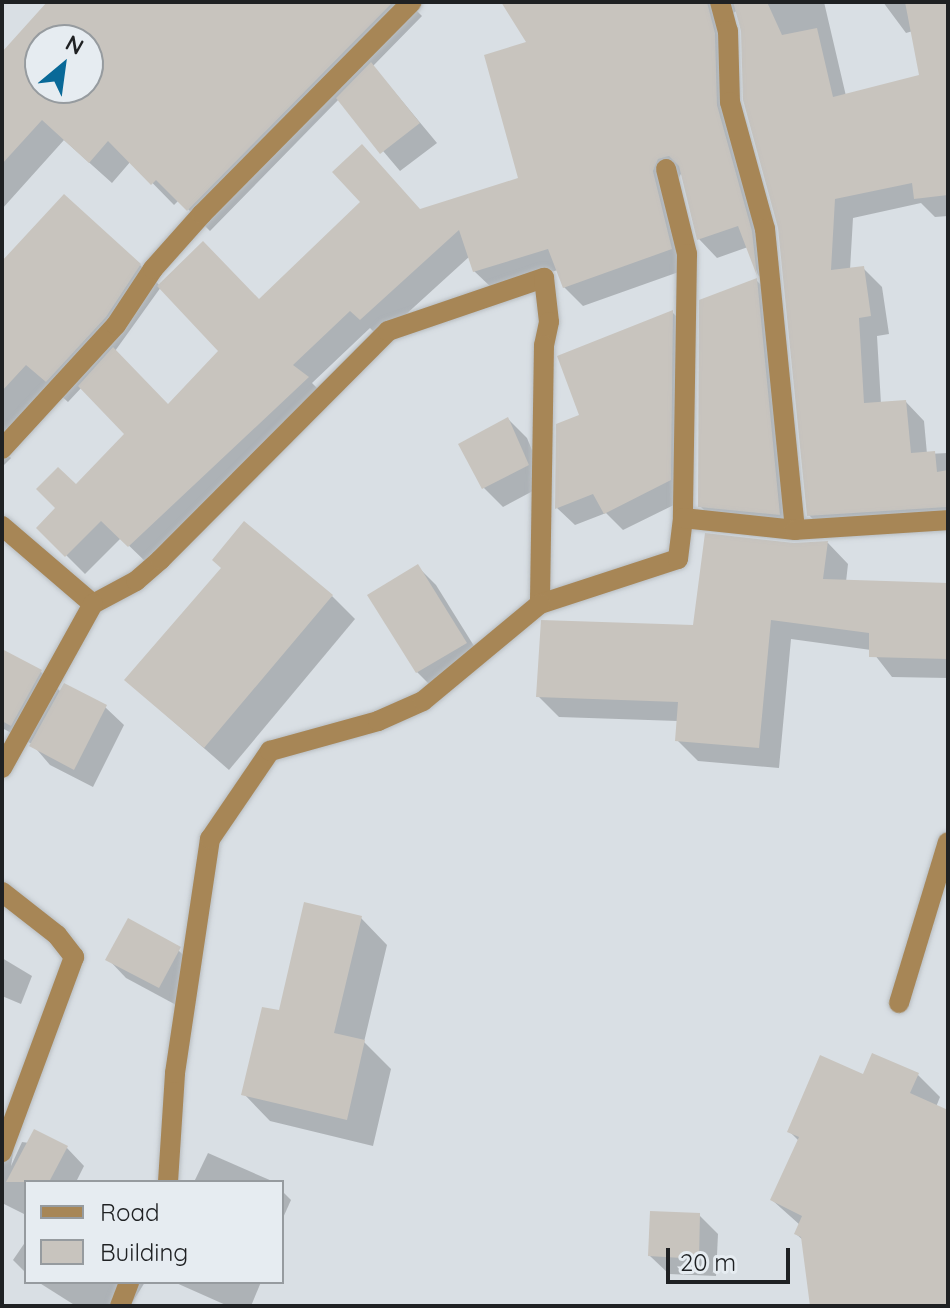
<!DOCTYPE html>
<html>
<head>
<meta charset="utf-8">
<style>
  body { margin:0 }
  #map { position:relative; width:950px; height:1308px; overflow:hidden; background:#d9dfe4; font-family:Quicksand,sans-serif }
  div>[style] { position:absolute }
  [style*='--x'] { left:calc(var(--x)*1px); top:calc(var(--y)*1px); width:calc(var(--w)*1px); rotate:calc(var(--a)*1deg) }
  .shadow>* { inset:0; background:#0003 }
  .building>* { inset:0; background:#c8c4be }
  .roads { filter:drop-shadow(0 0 2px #b8bdc1) drop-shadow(0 0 2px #b8bdc1) }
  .street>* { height:20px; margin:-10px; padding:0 10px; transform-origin:10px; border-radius:10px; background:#a78656 }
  span { translate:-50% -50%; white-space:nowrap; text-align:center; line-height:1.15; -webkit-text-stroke:6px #e6ecf1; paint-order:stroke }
  .frame { position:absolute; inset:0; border:4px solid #1f2123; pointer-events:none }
  .legend { position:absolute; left:24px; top:1180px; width:260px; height:104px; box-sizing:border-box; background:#e6ecf1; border:2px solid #969b9f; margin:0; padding:10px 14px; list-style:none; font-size:24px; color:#1f2123 }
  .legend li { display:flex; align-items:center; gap:16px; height:40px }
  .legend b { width:40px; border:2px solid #969b9f }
  .north { position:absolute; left:24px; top:24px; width:80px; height:80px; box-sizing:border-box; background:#e6ecf1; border:2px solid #969b9f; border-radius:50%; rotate:29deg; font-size:22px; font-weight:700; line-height:32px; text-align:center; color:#1f2123 }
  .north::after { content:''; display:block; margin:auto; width:28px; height:36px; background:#096998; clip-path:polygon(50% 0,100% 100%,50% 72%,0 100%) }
  .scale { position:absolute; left:666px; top:1248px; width:124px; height:36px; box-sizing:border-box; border:4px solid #1f2123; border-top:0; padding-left:10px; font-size:24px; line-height:28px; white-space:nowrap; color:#1f2123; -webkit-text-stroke:6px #e6ecf1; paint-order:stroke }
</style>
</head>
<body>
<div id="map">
  <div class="shadow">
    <i style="clip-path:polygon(evenodd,49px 2px,408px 2px,422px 16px,373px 66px,437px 143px,400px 171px,339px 99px,210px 231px,179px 200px,174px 205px,131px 161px,112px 183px,64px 140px,2px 209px,2px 56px,49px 2px,40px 40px,88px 40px,88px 88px,40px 88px,40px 40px)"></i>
    <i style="clip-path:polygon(evenodd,503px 2px,824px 2px,846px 96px,921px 76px,913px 31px,906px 33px,883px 2px,948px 2px,948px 216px,935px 217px,921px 203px,853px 218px,850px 270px,863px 268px,882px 287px,889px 334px,877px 336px,881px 404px,906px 402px,924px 421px,927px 454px,948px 453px,948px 526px,827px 534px,809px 515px,780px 227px,738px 10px,725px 18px,735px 123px,774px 290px,758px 275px,748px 247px,717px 258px,699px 239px,682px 172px,671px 192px,690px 268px,583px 306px,564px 287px,558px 270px,493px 289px,474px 271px,470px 256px,380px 338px,370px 328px,312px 383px,326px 397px,148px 564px,121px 538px,85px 574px,39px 528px,126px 434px,82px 387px,68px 402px,49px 385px,2px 436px,2px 264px,140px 265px,160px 286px,259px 301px,421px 211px,520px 180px,529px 44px,503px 2px,161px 287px,221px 351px,168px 406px,115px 351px,161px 287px)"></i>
    <i style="clip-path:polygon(756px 280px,771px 295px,795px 530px,715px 521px,700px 506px)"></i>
    <i style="clip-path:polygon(673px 313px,690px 330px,688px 498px,623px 530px,606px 513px,575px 525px,557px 508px,582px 416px)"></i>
    <i style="clip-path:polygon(508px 419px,527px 438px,546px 484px,503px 507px,484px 488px,460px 444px)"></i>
    <i style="clip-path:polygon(2px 450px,11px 458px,2px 467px)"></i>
    <i style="clip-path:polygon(828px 543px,848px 564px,846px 582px,948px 585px,948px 678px,892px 677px,871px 650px,791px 639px,779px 768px,698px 761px,677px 740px,678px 721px,559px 717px,538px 696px,694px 627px,794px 545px)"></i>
    <i style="clip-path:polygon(417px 566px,436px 585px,484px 662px,436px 691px,417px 672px,370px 596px)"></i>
    <i style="clip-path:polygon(332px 596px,355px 619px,229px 770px,126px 680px)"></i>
    <i style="clip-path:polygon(2px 660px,40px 671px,61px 692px,105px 707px,124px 725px,93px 787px,50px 765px,32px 744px,2px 728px)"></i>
    <i style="clip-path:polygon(361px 918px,387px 945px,364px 1042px,391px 1069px,373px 1146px,270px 1121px,244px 1094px,280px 1013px)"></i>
    <i style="clip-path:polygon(128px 921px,179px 951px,198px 969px,178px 1006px,126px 978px,108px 959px)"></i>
    <i style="clip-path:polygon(2px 958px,32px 976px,21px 1004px,2px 996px)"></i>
    <i style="clip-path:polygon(918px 1075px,940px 1097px,936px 1107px,948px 1119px,948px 1306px,812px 1306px,803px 1240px,796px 1234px,800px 1225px,772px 1200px,799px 1141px,789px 1131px,864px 1077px)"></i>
    <i style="clip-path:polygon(2px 1135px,14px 1147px,11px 1166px,22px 1142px,67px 1148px,84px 1166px,76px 1182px,26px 1182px,26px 1215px,2px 1203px)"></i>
    <i style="clip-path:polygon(208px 1153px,272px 1181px,273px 1182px,194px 1182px)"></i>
    <i style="clip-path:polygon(282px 1191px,291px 1200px,282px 1220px)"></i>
    <i style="clip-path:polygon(699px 1215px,718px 1234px,716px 1276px,669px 1274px,650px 1256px)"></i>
    <i style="clip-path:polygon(26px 1241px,26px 1273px,13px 1260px)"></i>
    <i style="clip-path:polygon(38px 1282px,145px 1282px,130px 1306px,76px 1306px)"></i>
    <i style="clip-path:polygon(174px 1282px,261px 1282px,251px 1306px,228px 1306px)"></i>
  </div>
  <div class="building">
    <i style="clip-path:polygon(evenodd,47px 2px,393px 2px,187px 211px,156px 180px,151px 185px,108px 141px,89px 163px,42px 120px,2px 164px,2px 52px,47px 2px,40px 40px,88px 40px,88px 88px,40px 88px,40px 40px)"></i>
    <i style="clip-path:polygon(501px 2px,707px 2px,715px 33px,717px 105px,752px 231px,757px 276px,738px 226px,697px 240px,679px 166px,669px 156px,658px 159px,653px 171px,672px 249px,563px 288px,548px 249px,473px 272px,459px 230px,360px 320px,350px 311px,293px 365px,309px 377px,128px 547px,101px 521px,65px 557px,36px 528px,55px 508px,36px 489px,58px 467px,76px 484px,124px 434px,78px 386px,113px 347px,168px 404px,218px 351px,157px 286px,203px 241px,259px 299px,360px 202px,332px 172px,362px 144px,420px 209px,518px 178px,484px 55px,526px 42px)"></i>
    <i style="clip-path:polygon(733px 2px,767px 2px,782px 35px,817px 28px,833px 97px,919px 75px,905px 2px,948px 2px,948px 195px,914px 199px,912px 183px,835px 199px,831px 270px,864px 266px,871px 316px,859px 318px,864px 403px,906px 400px,911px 453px,935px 451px,937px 472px,948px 470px,948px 507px,807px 516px,778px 228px,743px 100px,741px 31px)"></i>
    <i style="clip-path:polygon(371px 62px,420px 123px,380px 154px,336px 98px)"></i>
    <i style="clip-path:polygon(64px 194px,141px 264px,106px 317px,46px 382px,26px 365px,2px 391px,2px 261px)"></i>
    <i style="clip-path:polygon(757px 278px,780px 515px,698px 507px,699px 300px)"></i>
    <i style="clip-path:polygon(673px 310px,671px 480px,604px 514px,593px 494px,555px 509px,556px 424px,579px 415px,557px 356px)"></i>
    <i style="clip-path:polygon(508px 417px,529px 465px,482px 489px,458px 444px)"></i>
    <i style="clip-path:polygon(244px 521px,333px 595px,204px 748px,124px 680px,221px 568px,212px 560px)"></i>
    <i style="clip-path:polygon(705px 533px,794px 543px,828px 541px,823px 579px,948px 583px,948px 659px,869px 657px,869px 633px,771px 620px,759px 748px,675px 741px,678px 702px,536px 697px,541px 620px,693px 625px)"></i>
    <i style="clip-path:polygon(418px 564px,467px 643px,416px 673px,367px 595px)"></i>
    <i style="clip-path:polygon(2px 649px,42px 670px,11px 726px,2px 721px)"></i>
    <i style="clip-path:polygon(64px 683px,107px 705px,74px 770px,29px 746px)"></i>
    <i style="clip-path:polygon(304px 902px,362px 916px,334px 1033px,365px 1040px,347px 1120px,241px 1095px,262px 1007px,279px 1010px)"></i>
    <i style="clip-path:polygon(128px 918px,181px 947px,159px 988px,105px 960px)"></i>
    <i style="clip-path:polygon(872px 1053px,919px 1073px,910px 1093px,948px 1110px,948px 1306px,810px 1306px,801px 1237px,794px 1234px,802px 1216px,770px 1200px,799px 1137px,787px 1132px,820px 1055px,863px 1074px)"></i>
    <i style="clip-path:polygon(34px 1129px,68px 1146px,49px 1182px,6px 1182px)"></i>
    <i style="clip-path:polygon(650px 1211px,700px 1213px,699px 1259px,648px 1256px)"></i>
  </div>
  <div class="roads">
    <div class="street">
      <i style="--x:720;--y:2;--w:30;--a:75"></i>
      <i style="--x:728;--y:31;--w:71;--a:88.4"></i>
      <i style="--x:730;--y:102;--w:132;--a:74.6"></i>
      <i style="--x:765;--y:229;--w:302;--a:84.3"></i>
      <i style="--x:666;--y:169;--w:88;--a:76.1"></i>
      <i style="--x:687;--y:254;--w:264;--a:90.9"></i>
      <i style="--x:2;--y:449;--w:168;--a:-47.4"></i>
      <i style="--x:116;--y:325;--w:67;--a:-56.5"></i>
      <i style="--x:153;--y:269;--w:74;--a:-48.3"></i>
      <i style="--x:202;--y:214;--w:298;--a:-45.3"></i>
      <i style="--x:2;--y:526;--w:120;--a:40.6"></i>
      <i style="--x:93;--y:604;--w:49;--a:-28.1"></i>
      <i style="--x:136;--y:581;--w:32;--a:-41"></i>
      <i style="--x:160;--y:560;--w:323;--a:-45.1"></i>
      <i style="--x:388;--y:331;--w:165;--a:-18.8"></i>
      <i style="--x:544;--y:278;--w:44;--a:83.5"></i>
      <i style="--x:549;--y:322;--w:24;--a:102"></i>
      <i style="--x:544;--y:345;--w:259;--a:90.9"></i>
      <i style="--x:540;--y:604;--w:145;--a:-18.1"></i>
      <i style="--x:678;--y:559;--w:41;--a:-83"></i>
      <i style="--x:683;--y:518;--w:113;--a:6.1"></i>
      <i style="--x:795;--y:530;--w:153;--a:-3.7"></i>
      <i style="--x:2;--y:768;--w:188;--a:-61"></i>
      <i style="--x:2;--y:892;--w:70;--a:38"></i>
      <i style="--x:57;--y:935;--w:28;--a:52"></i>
      <i style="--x:74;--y:957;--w:208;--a:110.3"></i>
      <i style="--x:899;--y:1003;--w:168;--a:-73.1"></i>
      <i style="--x:168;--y:1182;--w:109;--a:-86.3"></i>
      <i style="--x:175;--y:1073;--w:237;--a:-81.5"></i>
      <i style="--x:210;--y:839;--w:107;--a:-55.7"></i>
      <i style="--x:270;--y:751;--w:112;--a:-15.5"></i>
      <i style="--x:378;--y:721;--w:49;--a:-24"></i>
      <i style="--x:423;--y:701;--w:152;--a:-39.7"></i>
      <i style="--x:120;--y:1306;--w:26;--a:-69"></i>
    </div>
  </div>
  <div class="frame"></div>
  <ul class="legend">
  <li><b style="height:10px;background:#a78656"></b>Road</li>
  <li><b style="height:22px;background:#c8c4be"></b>Building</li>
  </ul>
  <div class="north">N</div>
  <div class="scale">20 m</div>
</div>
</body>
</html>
